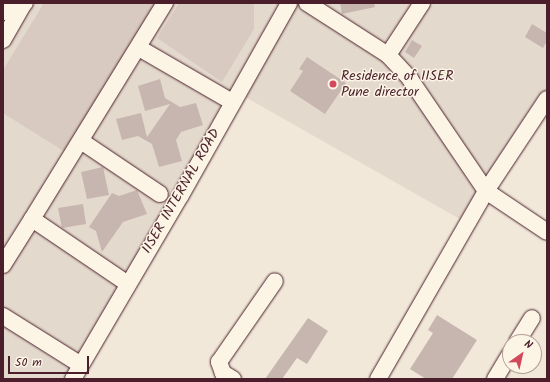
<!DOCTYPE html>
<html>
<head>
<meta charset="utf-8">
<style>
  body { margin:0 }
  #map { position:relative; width:550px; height:382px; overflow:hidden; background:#f1e8da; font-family:Kalam,sans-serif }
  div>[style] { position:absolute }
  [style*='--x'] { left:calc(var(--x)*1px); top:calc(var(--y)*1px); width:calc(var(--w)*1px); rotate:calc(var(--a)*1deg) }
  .built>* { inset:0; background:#e4d9cd }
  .green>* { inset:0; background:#d8cac0 }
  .building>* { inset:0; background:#c7b6af }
  .roads { filter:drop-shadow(0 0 1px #4a1f2b) drop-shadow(0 0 1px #4a1f2b) }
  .minor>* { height:16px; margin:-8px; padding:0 8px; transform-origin:8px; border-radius:8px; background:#fcf5e5 }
  .dots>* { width:11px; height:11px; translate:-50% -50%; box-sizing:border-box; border:2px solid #fcf5e5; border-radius:50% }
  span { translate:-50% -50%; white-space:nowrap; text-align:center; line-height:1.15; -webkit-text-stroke:3px #fcf5e5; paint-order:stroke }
  .poi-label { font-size:14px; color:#4a1f2b }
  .left { translate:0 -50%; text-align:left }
  .street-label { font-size:14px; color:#4a1f2b }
  .frame { position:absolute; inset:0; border:4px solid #4a1f2b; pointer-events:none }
  .north { position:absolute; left:502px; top:334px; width:40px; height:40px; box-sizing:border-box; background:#fcf5e5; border:1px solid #b59f9b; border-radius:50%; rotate:34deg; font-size:11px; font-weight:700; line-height:16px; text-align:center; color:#4a1f2b }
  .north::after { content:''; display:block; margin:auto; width:14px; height:18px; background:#d1495b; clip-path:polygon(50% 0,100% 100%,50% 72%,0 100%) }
  .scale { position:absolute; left:8px; top:356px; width:81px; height:18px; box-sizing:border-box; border:2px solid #4a1f2b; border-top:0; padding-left:5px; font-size:12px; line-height:14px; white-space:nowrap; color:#4a1f2b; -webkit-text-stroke:3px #fcf5e5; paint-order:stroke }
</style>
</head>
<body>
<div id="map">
  <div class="built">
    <i style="clip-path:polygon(3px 3px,547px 3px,547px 99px,465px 222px,245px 97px,66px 379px,3px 379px)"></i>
  </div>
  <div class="green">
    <i style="clip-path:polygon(44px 3px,157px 3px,65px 152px,3px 113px,3px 70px)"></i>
    <i style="clip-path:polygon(179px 3px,254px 3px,254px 29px,222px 82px,157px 38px)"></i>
  </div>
  <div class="building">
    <i style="clip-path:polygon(340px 3px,374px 3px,375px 7px,342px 14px)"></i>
    <i style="clip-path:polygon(532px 24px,547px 33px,547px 41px,543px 48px,525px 37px)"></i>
    <i style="clip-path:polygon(412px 40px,422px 46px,414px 58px,405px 52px)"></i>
    <i style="clip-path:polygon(307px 57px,346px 83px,325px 114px,290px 91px,303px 71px,299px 69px)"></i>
    <i style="clip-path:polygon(160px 79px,165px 98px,180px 107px,196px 103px,203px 125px,181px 132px,176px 140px,182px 161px,159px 167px,152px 144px,138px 136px,122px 140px,116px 119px,141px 113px,147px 137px,170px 104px,145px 111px,138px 86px)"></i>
    <i style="clip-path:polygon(103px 167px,109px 195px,87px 199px,81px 172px)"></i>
    <i style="clip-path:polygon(137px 190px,147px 214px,123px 222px,102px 252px,96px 231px,89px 227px,112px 193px,119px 196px)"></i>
    <i style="clip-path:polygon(83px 204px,86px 224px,62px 228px,58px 208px)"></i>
    <i style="clip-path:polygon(437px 315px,477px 340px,452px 379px,426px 379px,410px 369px,433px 333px,428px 330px)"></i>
    <i style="clip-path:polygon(308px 318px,328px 331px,307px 364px,297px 358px,282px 379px,265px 379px)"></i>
  </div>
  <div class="roads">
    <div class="minor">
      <i style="--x:307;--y:3;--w:96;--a:32.7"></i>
      <i style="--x:388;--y:55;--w:33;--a:47"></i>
      <i style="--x:410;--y:79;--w:135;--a:55.8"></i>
      <i style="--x:486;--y:191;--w:73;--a:33.9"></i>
      <i style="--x:3;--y:12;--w:12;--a:-9"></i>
      <i style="--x:15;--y:10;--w:12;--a:-35"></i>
      <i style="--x:3;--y:40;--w:40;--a:-60.3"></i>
      <i style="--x:139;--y:48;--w:108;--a:30.1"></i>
      <i style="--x:388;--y:55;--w:62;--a:-56.8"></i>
      <i style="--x:81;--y:141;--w:95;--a:33.9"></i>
      <i style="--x:3;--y:265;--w:54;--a:-57.8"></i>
      <i style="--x:128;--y:284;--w:116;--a:-145.9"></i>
      <i style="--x:32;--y:219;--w:254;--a:-58.4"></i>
      <i style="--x:3;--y:316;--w:92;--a:32.1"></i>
      <i style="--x:517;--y:342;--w:28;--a:-58"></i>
      <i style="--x:73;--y:379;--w:213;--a:-59.6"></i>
      <i style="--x:181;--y:195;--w:220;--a:-60.6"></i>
      <i style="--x:233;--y:379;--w:12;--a:-149"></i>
      <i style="--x:223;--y:373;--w:12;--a:-110"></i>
      <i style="--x:219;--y:362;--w:98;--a:-55.3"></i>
      <i style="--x:378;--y:379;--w:217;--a:-60.1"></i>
      <i style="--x:486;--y:191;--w:110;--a:-56.5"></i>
      <i style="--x:495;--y:379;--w:29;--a:-59"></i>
    </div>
  </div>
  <div class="dots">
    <i style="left:333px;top:84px;background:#d1495b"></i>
  </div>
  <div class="poi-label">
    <span class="left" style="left:341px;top:84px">Residence of IISER<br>Pune director</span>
  </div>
  <div class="street-label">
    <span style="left:181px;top:191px;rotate:-60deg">IISER INTERNAL ROAD</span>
  </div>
  <div class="frame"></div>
  <div class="north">N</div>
  <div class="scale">50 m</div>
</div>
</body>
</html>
